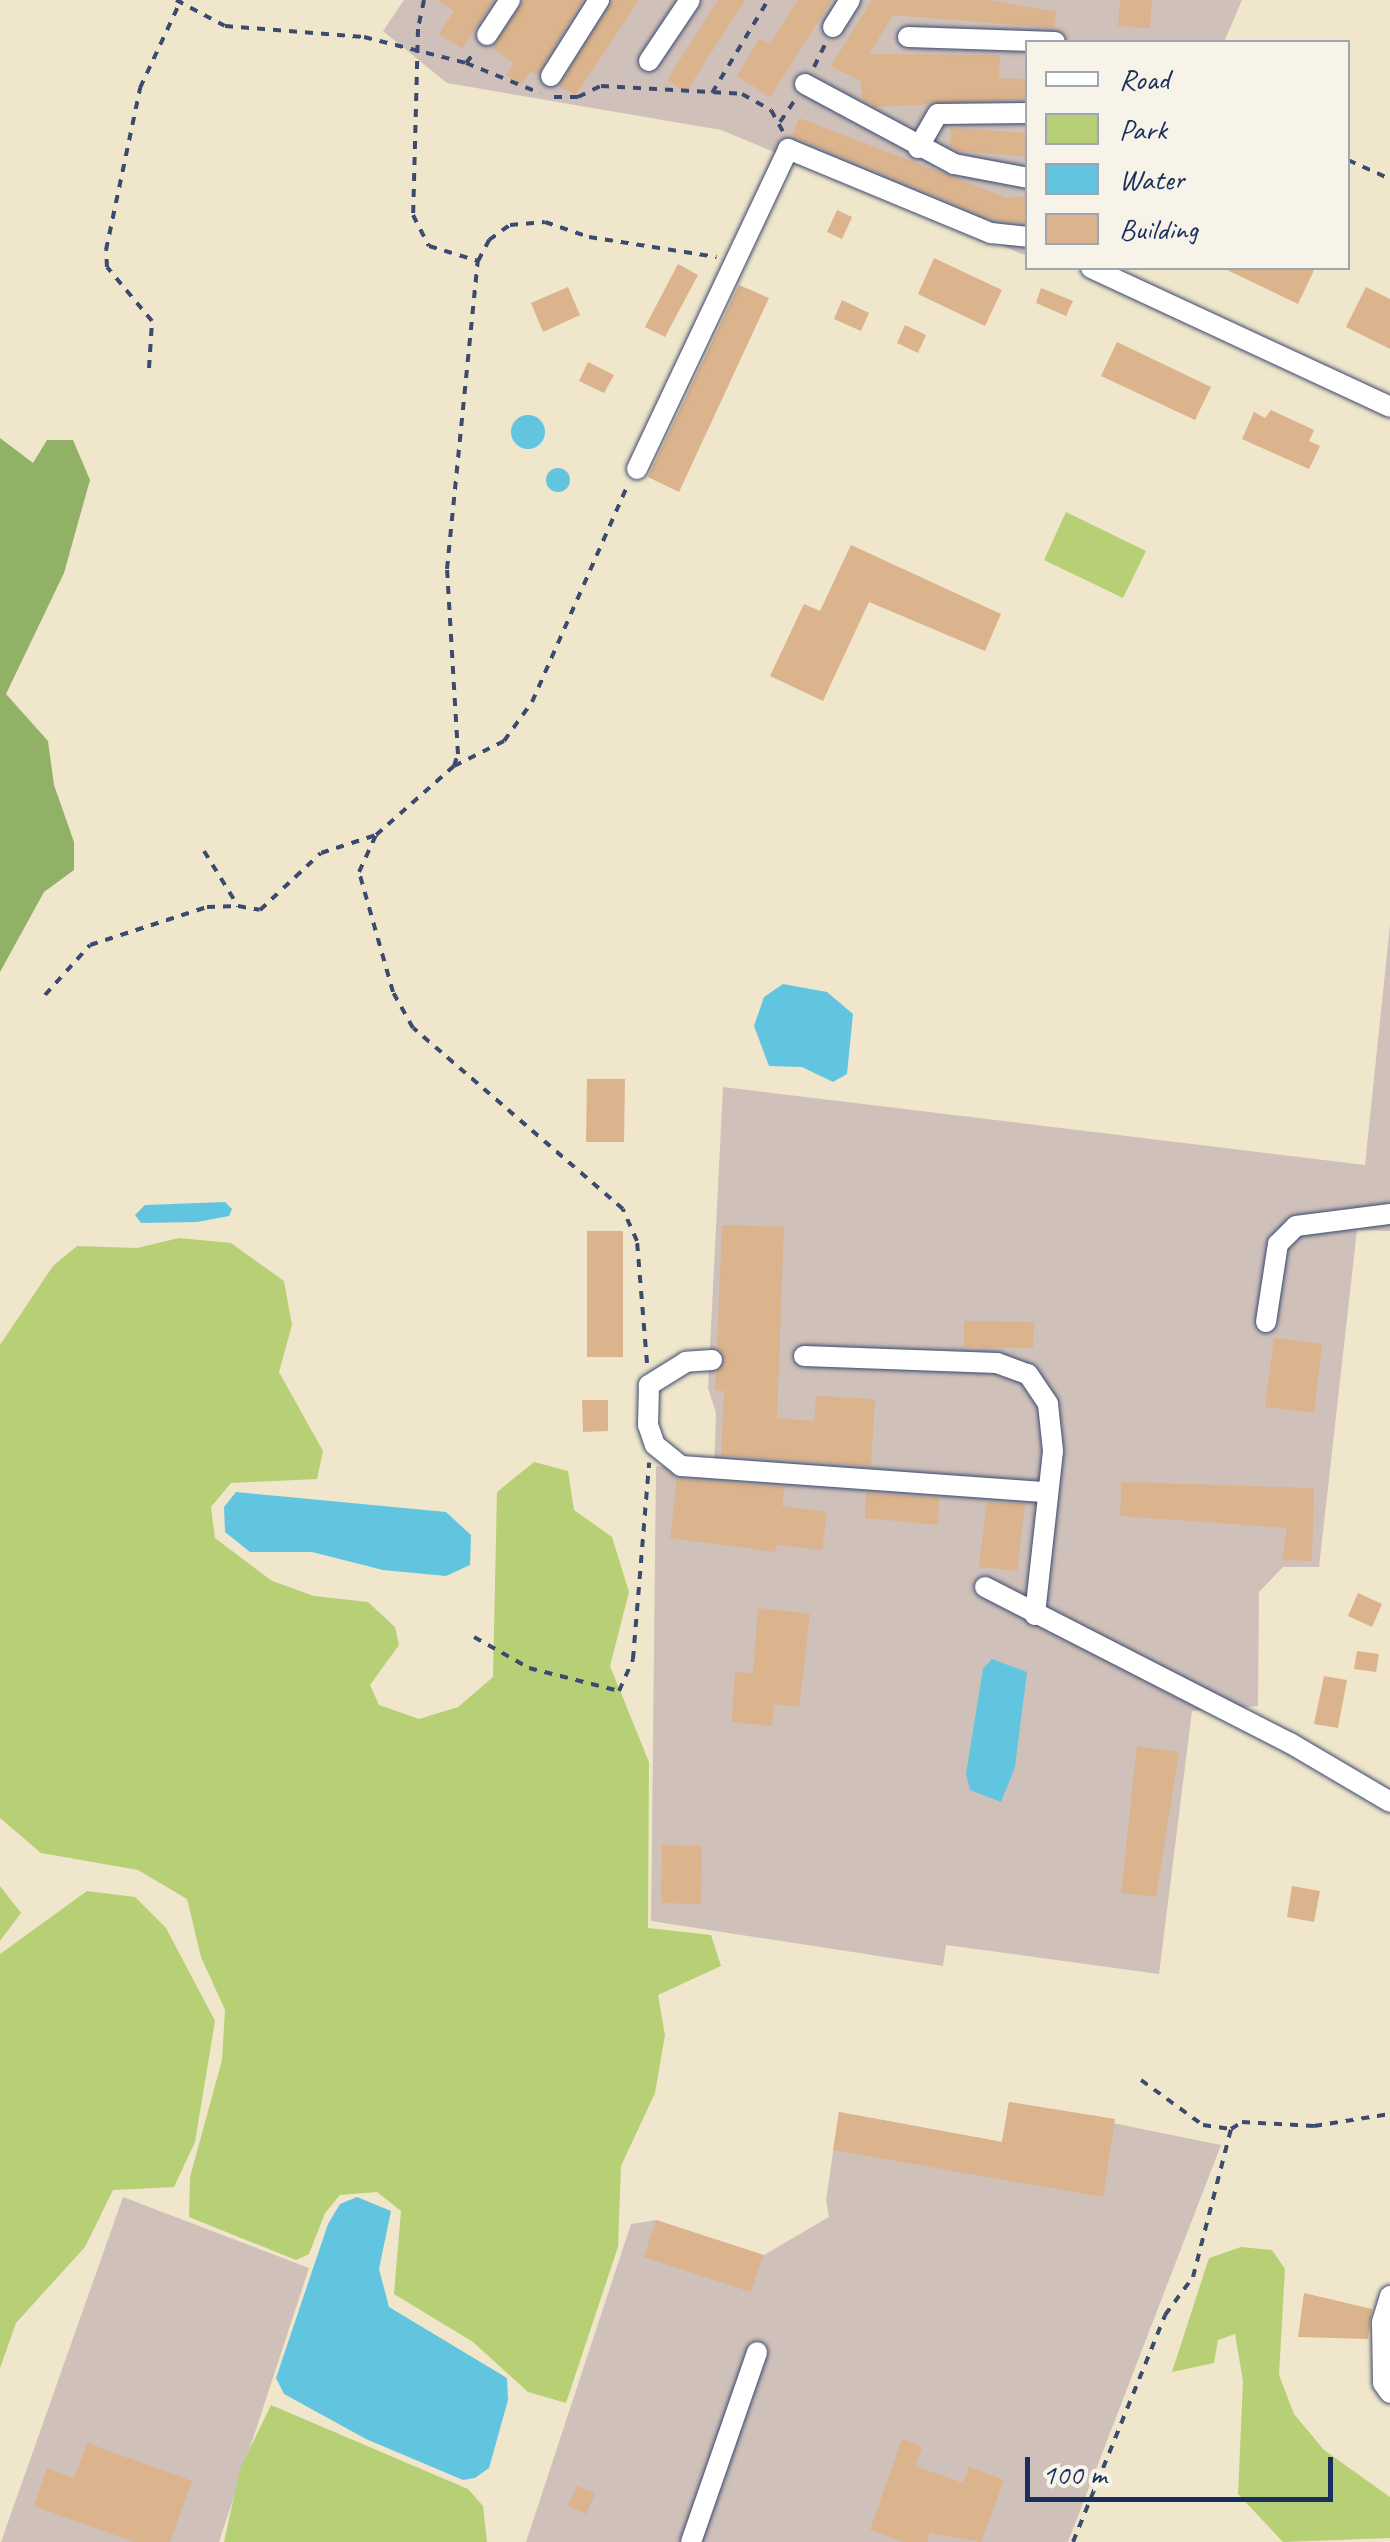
<!DOCTYPE html>
<html>
<head>
<meta charset="utf-8">
<style>
  body { margin:0 }
  #map { position:relative; width:1390px; height:2542px; overflow:hidden; background:#f0e6cb; font-family:Caveat,sans-serif }
  div>[style] { position:absolute }
  [style*='--x'] { left:calc(var(--x)*1px); top:calc(var(--y)*1px); width:calc(var(--w)*1px); rotate:calc(var(--a)*1deg) }
  .industrial>* { inset:0; background:#cfc0ba }
  .green>* { inset:0; background:#b7d075 }
  .forest>* { inset:0; background:#91b266 }
  .water>* { inset:0; background:#62c5e0 }
  .round { border-radius:50% }
  .building>* { inset:0; background:#dbb38c }
  .path>* { height:4px; margin-top:-2px; transform-origin:0; background:repeating-linear-gradient(90deg,#3b4a6e 0 8px,transparent 0 16px) }
  .roads { filter:drop-shadow(0 0 2px #3b4a6e) drop-shadow(0 0 2px #3b4a6e) }
  .minor>* { height:20px; margin:-10px; padding:0 10px; transform-origin:10px; border-radius:10px; background:#fff }
  span { translate:-50% -50%; white-space:nowrap; text-align:center; line-height:1.15; -webkit-text-stroke:8px #f7f3e8; paint-order:stroke }
  .legend { position:absolute; left:1025px; top:40px; width:325px; height:230px; box-sizing:border-box; background:#f7f3e8; border:2px solid #9fa5b1; margin:0; padding:12px 18px; list-style:none; font-size:30px; color:#1b2f5e }
  .legend li { display:flex; align-items:center; gap:20px; height:50px }
  .legend b { width:50px; border:2px solid #9fa5b1 }
  .scale { position:absolute; left:1025px; top:2457px; width:308px; height:45px; box-sizing:border-box; border:5px solid #1b2f5e; border-top:0; padding-left:12px; font-size:30px; line-height:35px; white-space:nowrap; color:#1b2f5e; -webkit-text-stroke:8px #f7f3e8; paint-order:stroke }
</style>
</head>
<body>
<div id="map">
  <div class="industrial">
    <i style="clip-path:polygon(404px 0,1242px 0,1224px 42px,1028px 42px,1027px 256px,721px 130px,447px 83px,383px 31px)"></i>
    <i style="clip-path:polygon(1390px 925px,1390px 1231px,1357px 1230px,1319px 1567px,1283px 1567px,1259px 1592px,1258px 1706px,1192px 1711px,1159px 1974px,946px 1945px,943px 1966px,651px 1921px,656px 1466px,714px 1473px,716px 1413px,708px 1388px,723px 1087px,1365px 1165px)"></i>
    <i style="clip-path:polygon(1009px 2102px,1221px 2145px,1068px 2542px,526px 2542px,631px 2224px,656px 2220px,764px 2255px,829px 2217px,826px 2200px,839px 2112px,1002px 2142px)"></i>
    <i style="clip-path:polygon(123px 2197px,309px 2268px,219px 2542px,1px 2542px)"></i>
  </div>
  <div class="green">
    <i style="clip-path:polygon(1066px 512px,1146px 551px,1123px 598px,1044px 560px)"></i>
    <i style="clip-path:polygon(179px 1238px,231px 1243px,284px 1281px,292px 1325px,279px 1372px,323px 1451px,317px 1479px,231px 1483px,211px 1507px,215px 1538px,272px 1581px,314px 1596px,368px 1602px,395px 1627px,399px 1645px,370px 1685px,379px 1705px,419px 1719px,458px 1707px,493px 1677px,497px 1492px,534px 1462px,568px 1471px,574px 1510px,612px 1537px,629px 1592px,610px 1666px,649px 1762px,648px 1928px,711px 1935px,721px 1966px,658px 1995px,665px 2035px,655px 2093px,621px 2166px,618px 2247px,566px 2403px,528px 2392px,473px 2342px,394px 2294px,401px 2211px,377px 2192px,340px 2195px,325px 2213px,309px 2254px,296px 2260px,189px 2217px,190px 2177px,222px 2060px,225px 2010px,201px 1957px,187px 1899px,138px 1870px,41px 1853px,0 1818px,0 1345px,53px 1266px,77px 1246px,137px 1248px)"></i>
    <i style="clip-path:polygon(0 1886px,21px 1913px,0 1941px)"></i>
    <i style="clip-path:polygon(87px 1891px,135px 1897px,166px 1928px,215px 2021px,195px 2142px,174px 2187px,113px 2190px,85px 2247px,16px 2323px,0 2368px,0 1954px)"></i>
    <i style="clip-path:polygon(1241px 2247px,1272px 2250px,1285px 2269px,1279px 2375px,1294px 2414px,1324px 2450px,1390px 2497px,1390px 2538px,1283px 2542px,1238px 2494px,1243px 2381px,1235px 2334px,1218px 2340px,1214px 2363px,1172px 2372px,1209px 2258px)"></i>
    <i style="clip-path:polygon(271px 2405px,468px 2489px,483px 2506px,487px 2542px,224px 2542px,240px 2469px)"></i>
  </div>
  <div class="forest">
    <i style="clip-path:polygon(0 438px,33px 463px,47px 440px,73px 440px,90px 480px,64px 573px,6px 694px,48px 741px,54px 785px,74px 842px,74px 870px,44px 892px,0 972px)"></i>
  </div>
  <div class="water">
    <i class="round" style="left:511px;top:415px;width:34px;height:34px"></i>
    <i class="round" style="left:546px;top:468px;width:24px;height:24px"></i>
    <i style="clip-path:polygon(783px 984px,827px 992px,853px 1014px,847px 1074px,833px 1082px,802px 1067px,769px 1066px,754px 1026px,764px 997px)"></i>
    <i style="clip-path:polygon(225px 1202px,232px 1209px,229px 1216px,197px 1222px,141px 1223px,135px 1215px,145px 1205px)"></i>
    <i style="clip-path:polygon(236px 1492px,446px 1512px,471px 1535px,470px 1565px,446px 1576px,383px 1570px,312px 1552px,250px 1552px,225px 1532px,224px 1507px)"></i>
    <i style="clip-path:polygon(992px 1659px,1027px 1672px,1015px 1767px,1001px 1802px,970px 1790px,966px 1774px,983px 1669px)"></i>
    <i style="clip-path:polygon(357px 2197px,391px 2211px,379px 2269px,389px 2307px,507px 2378px,508px 2400px,489px 2468px,475px 2478px,463px 2480px,366px 2439px,284px 2394px,276px 2378px,328px 2224px,340px 2204px)"></i>
  </div>
  <div class="building">
    <i style="clip-path:polygon(437px 0,494px 0,462px 49px,439px 34px,454px 11px)"></i>
    <i style="clip-path:polygon(524px 0,583px 0,537px 75px,530px 71px,521px 85px,506px 75px,514px 63px,492px 48px)"></i>
    <i style="clip-path:polygon(613px 0,639px 0,576px 95px,559px 86px)"></i>
    <i style="clip-path:polygon(718px 0,745px 0,686px 92px,667px 80px)"></i>
    <i style="clip-path:polygon(798px 0,832px 0,770px 97px,737px 76px,759px 39px,770px 44px)"></i>
    <i style="clip-path:polygon(872px 0,989px 0,1057px 12px,1054px 28px,893px 15px,869px 54px,1000px 55px,999px 78px,1028px 79px,1028px 99px,876px 107px,862px 99px,861px 81px,831px 66px)"></i>
    <i style="clip-path:polygon(1120px 0,1152px 0,1150px 28px,1118px 26px)"></i>
    <i style="clip-path:polygon(799px 118px,1007px 198px,1028px 196px,1028px 223px,994px 220px,792px 136px)"></i>
    <i style="clip-path:polygon(951px 128px,1028px 133px,1028px 157px,959px 151px,950px 146px)"></i>
    <i style="clip-path:polygon(837px 210px,852px 217px,842px 239px,827px 232px)"></i>
    <i style="clip-path:polygon(934px 258px,1002px 290px,985px 326px,918px 294px)"></i>
    <i style="clip-path:polygon(678px 264px,698px 275px,665px 337px,645px 327px)"></i>
    <i style="clip-path:polygon(1223px 268px,1315px 268px,1298px 304px)"></i>
    <i style="clip-path:polygon(739px 285px,769px 298px,679px 492px,648px 477px)"></i>
    <i style="clip-path:polygon(568px 287px,580px 315px,543px 332px,531px 303px)"></i>
    <i style="clip-path:polygon(1366px 287px,1390px 299px,1390px 349px,1346px 327px)"></i>
    <i style="clip-path:polygon(1041px 288px,1073px 301px,1066px 316px,1036px 303px)"></i>
    <i style="clip-path:polygon(842px 300px,869px 313px,861px 331px,834px 319px)"></i>
    <i style="clip-path:polygon(905px 325px,926px 335px,918px 353px,897px 343px)"></i>
    <i style="clip-path:polygon(1117px 342px,1211px 387px,1195px 420px,1101px 376px)"></i>
    <i style="clip-path:polygon(588px 362px,614px 375px,604px 393px,579px 381px)"></i>
    <i style="clip-path:polygon(1271px 410px,1314px 430px,1309px 441px,1320px 446px,1309px 469px,1242px 439px,1254px 412px,1265px 418px)"></i>
    <i style="clip-path:polygon(851px 545px,1001px 614px,985px 651px,869px 602px,823px 701px,770px 676px,804px 604px,820px 611px)"></i>
    <i style="clip-path:polygon(587px 1079px,625px 1079px,624px 1142px,586px 1142px)"></i>
    <i style="clip-path:polygon(722px 1225px,784px 1227px,777px 1418px,814px 1421px,816px 1396px,875px 1399px,871px 1466px,721px 1455px,724px 1391px,715px 1391px,716px 1373px,726px 1360px,717px 1347px)"></i>
    <i style="clip-path:polygon(587px 1231px,623px 1231px,623px 1357px,587px 1357px)"></i>
    <i style="clip-path:polygon(964px 1321px,1034px 1322px,1033px 1348px,964px 1347px)"></i>
    <i style="clip-path:polygon(1274px 1338px,1322px 1344px,1314px 1413px,1265px 1407px)"></i>
    <i style="clip-path:polygon(582px 1400px,608px 1400px,608px 1431px,583px 1432px)"></i>
    <i style="clip-path:polygon(677px 1479px,785px 1487px,782px 1506px,827px 1512px,822px 1550px,776px 1545px,775px 1552px,670px 1538px)"></i>
    <i style="clip-path:polygon(1122px 1482px,1314px 1488px,1312px 1561px,1282px 1560px,1287px 1528px,1120px 1516px)"></i>
    <i style="clip-path:polygon(866px 1493px,939px 1498px,938px 1525px,865px 1518px)"></i>
    <i style="clip-path:polygon(987px 1502px,1025px 1504px,1017px 1571px,979px 1567px)"></i>
    <i style="clip-path:polygon(1358px 1593px,1382px 1604px,1372px 1627px,1348px 1616px)"></i>
    <i style="clip-path:polygon(758px 1608px,810px 1614px,799px 1707px,774px 1704px,772px 1726px,732px 1722px,735px 1672px,753px 1673px)"></i>
    <i style="clip-path:polygon(1357px 1651px,1379px 1654px,1376px 1672px,1354px 1669px)"></i>
    <i style="clip-path:polygon(1324px 1676px,1347px 1680px,1338px 1728px,1314px 1724px)"></i>
    <i style="clip-path:polygon(1137px 1746px,1179px 1752px,1156px 1897px,1121px 1893px)"></i>
    <i style="clip-path:polygon(662px 1845px,702px 1846px,701px 1904px,661px 1903px)"></i>
    <i style="clip-path:polygon(1292px 1886px,1320px 1891px,1314px 1922px,1287px 1917px)"></i>
    <i style="clip-path:polygon(1009px 2102px,1115px 2119px,1103px 2197px,833px 2150px,839px 2112px,1002px 2142px)"></i>
    <i style="clip-path:polygon(656px 2220px,763px 2255px,751px 2292px,644px 2257px)"></i>
    <i style="clip-path:polygon(1304px 2293px,1372px 2309px,1368px 2339px,1298px 2337px)"></i>
    <i style="clip-path:polygon(902px 2439px,922px 2447px,915px 2466px,963px 2483px,969px 2467px,1004px 2480px,981px 2542px,930px 2533px,927px 2542px,903px 2542px,870px 2530px)"></i>
    <i style="clip-path:polygon(87px 2443px,192px 2481px,170px 2542px,134px 2542px,34px 2506px,47px 2468px,74px 2478px)"></i>
    <i style="clip-path:polygon(577px 2486px,595px 2494px,586px 2514px,568px 2506px)"></i>
  </div>
  <div class="path">
    <i style="--x:176;--y:0;--w:55;--a:28"></i>
    <i style="--x:225;--y:26;--w:139;--a:4.5"></i>
    <i style="--x:364;--y:37;--w:105;--a:14.3"></i>
    <i style="--x:466;--y:63;--w:14;--a:-51"></i>
    <i style="--x:424;--y:0;--w:30;--a:102"></i>
    <i style="--x:418;--y:29;--w:186;--a:91.5"></i>
    <i style="--x:413;--y:215;--w:35;--a:63"></i>
    <i style="--x:429;--y:246;--w:51;--a:17"></i>
    <i style="--x:466;--y:63;--w:80;--a:22.1"></i>
    <i style="--x:814;--y:67;--w:25;--a:-64"></i>
    <i style="--x:712;--y:93;--w:109;--a:-58.9"></i>
    <i style="--x:554;--y:97;--w:24;--a:0"></i>
    <i style="--x:578;--y:97;--w:25;--a:-26"></i>
    <i style="--x:601;--y:86;--w:141;--a:3.2"></i>
    <i style="--x:742;--y:94;--w:33;--a:29"></i>
    <i style="--x:771;--y:110;--w:25;--a:61"></i>
    <i style="--x:780;--y:122;--w:25;--a:-56"></i>
    <i style="--x:1348;--y:160;--w:46;--a:24.3"></i>
    <i style="--x:149;--y:368;--w:47;--a:-86.3"></i>
    <i style="--x:152;--y:321;--w:70;--a:-129.8"></i>
    <i style="--x:107;--y:267;--w:17;--a:-93"></i>
    <i style="--x:106;--y:250;--w:166;--a:-78.1"></i>
    <i style="--x:140;--y:88;--w:97;--a:-65"></i>
    <i style="--x:454;--y:766;--w:56;--a:-26.6"></i>
    <i style="--x:504;--y:741;--w:48;--a:-54.3"></i>
    <i style="--x:532;--y:702;--w:235;--a:-66.2"></i>
    <i style="--x:204;--y:851;--w:65;--a:58.3"></i>
    <i style="--x:238;--y:906;--w:22;--a:10"></i>
    <i style="--x:260;--y:910;--w:83;--a:-43.1"></i>
    <i style="--x:321;--y:853;--w:58;--a:-18.1"></i>
    <i style="--x:45;--y:995;--w:67;--a:-48"></i>
    <i style="--x:90;--y:945;--w:123;--a:-18"></i>
    <i style="--x:207;--y:907;--w:31;--a:-2"></i>
    <i style="--x:647;--y:1363;--w:122;--a:-94.7"></i>
    <i style="--x:637;--y:1241;--w:35;--a:-114"></i>
    <i style="--x:623;--y:1209;--w:277;--a:-139.2"></i>
    <i style="--x:413;--y:1028;--w:41;--a:-119.1"></i>
    <i style="--x:393;--y:992;--w:125;--a:-105.8"></i>
    <i style="--x:359;--y:872;--w:41;--a:-65.3"></i>
    <i style="--x:376;--y:835;--w:104;--a:-41.5"></i>
    <i style="--x:454;--y:766;--w:13;--a:-72"></i>
    <i style="--x:458;--y:754;--w:185;--a:-93.4"></i>
    <i style="--x:447;--y:569;--w:310;--a:-84.3"></i>
    <i style="--x:478;--y:261;--w:24;--a:-62"></i>
    <i style="--x:489;--y:240;--w:26;--a:-36"></i>
    <i style="--x:510;--y:225;--w:35;--a:-5"></i>
    <i style="--x:545;--y:222;--w:46;--a:18.8"></i>
    <i style="--x:589;--y:237;--w:129;--a:8.9"></i>
    <i style="--x:474;--y:1637;--w:63;--a:29.4"></i>
    <i style="--x:529;--y:1668;--w:93;--a:14.3"></i>
    <i style="--x:619;--y:1691;--w:35;--a:-66"></i>
    <i style="--x:633;--y:1659;--w:197;--a:-85.3"></i>
    <i style="--x:1141;--y:2080;--w:77;--a:36"></i>
    <i style="--x:1203;--y:2125;--w:28;--a:8"></i>
    <i style="--x:1073;--y:2542;--w:245;--a:-67.9"></i>
    <i style="--x:1165;--y:2315;--w:47;--a:-53.6"></i>
    <i style="--x:1193;--y:2277;--w:153;--a:-75.6"></i>
    <i style="--x:1231;--y:2129;--w:13;--a:-32"></i>
    <i style="--x:1242;--y:2122;--w:72;--a:3.2"></i>
    <i style="--x:1314;--y:2126;--w:77;--a:-9"></i>
  </div>
  <div class="roads">
    <div class="minor">
      <i style="--x:833;--y:27;--w:32;--a:-58"></i>
      <i style="--x:487;--y:35;--w:42;--a:-56.7"></i>
      <i style="--x:908;--y:37;--w:147;--a:1.9"></i>
      <i style="--x:649;--y:61;--w:73;--a:-56.1"></i>
      <i style="--x:551;--y:76;--w:90;--a:-57.7"></i>
      <i style="--x:805;--y:84;--w:169;--a:28.2"></i>
      <i style="--x:954;--y:164;--w:75;--a:10.7"></i>
      <i style="--x:918;--y:148;--w:39;--a:-60"></i>
      <i style="--x:938;--y:114;--w:90;--a:-0.6"></i>
      <i style="--x:1091;--y:268;--w:330;--a:24.9"></i>
      <i style="--x:637;--y:469;--w:354;--a:-64.7"></i>
      <i style="--x:788;--y:149;--w:220;--a:22.5"></i>
      <i style="--x:991;--y:233;--w:37;--a:6"></i>
      <i style="--x:1266;--y:1322;--w:79;--a:-81.3"></i>
      <i style="--x:1278;--y:1244;--w:25;--a:-45"></i>
      <i style="--x:1296;--y:1226;--w:95;--a:-7.3"></i>
      <i style="--x:804;--y:1356;--w:193;--a:2.1"></i>
      <i style="--x:997;--y:1363;--w:33;--a:20"></i>
      <i style="--x:1028;--y:1374;--w:36;--a:56"></i>
      <i style="--x:1048;--y:1404;--w:47;--a:83.9"></i>
      <i style="--x:1053;--y:1451;--w:165;--a:96.3"></i>
      <i style="--x:712;--y:1360;--w:26;--a:176"></i>
      <i style="--x:686;--y:1362;--w:44;--a:148.1"></i>
      <i style="--x:649;--y:1385;--w:40;--a:91.4"></i>
      <i style="--x:648;--y:1425;--w:21;--a:71"></i>
      <i style="--x:655;--y:1445;--w:33;--a:39"></i>
      <i style="--x:681;--y:1466;--w:367;--a:4.1"></i>
      <i style="--x:985;--y:1587;--w:343;--a:27.1"></i>
      <i style="--x:1290;--y:1743;--w:116;--a:30.5"></i>
      <i style="--x:1390;--y:2296;--w:28;--a:107"></i>
      <i style="--x:1382;--y:2323;--w:60;--a:89"></i>
      <i style="--x:1383;--y:2383;--w:12;--a:55"></i>
      <i style="--x:691;--y:2542;--w:201;--a:-70.8"></i>
    </div>
  </div>
  <ul class="legend">
  <li><b style="height:12px;background:#fff"></b>Road</li>
  <li><b style="height:28px;background:#b7d075"></b>Park</li>
  <li><b style="height:28px;background:#62c5e0"></b>Water</li>
  <li><b style="height:28px;background:#dbb38c"></b>Building</li>
  </ul>
  <div class="scale">100 m</div>
</div>
</body>
</html>
